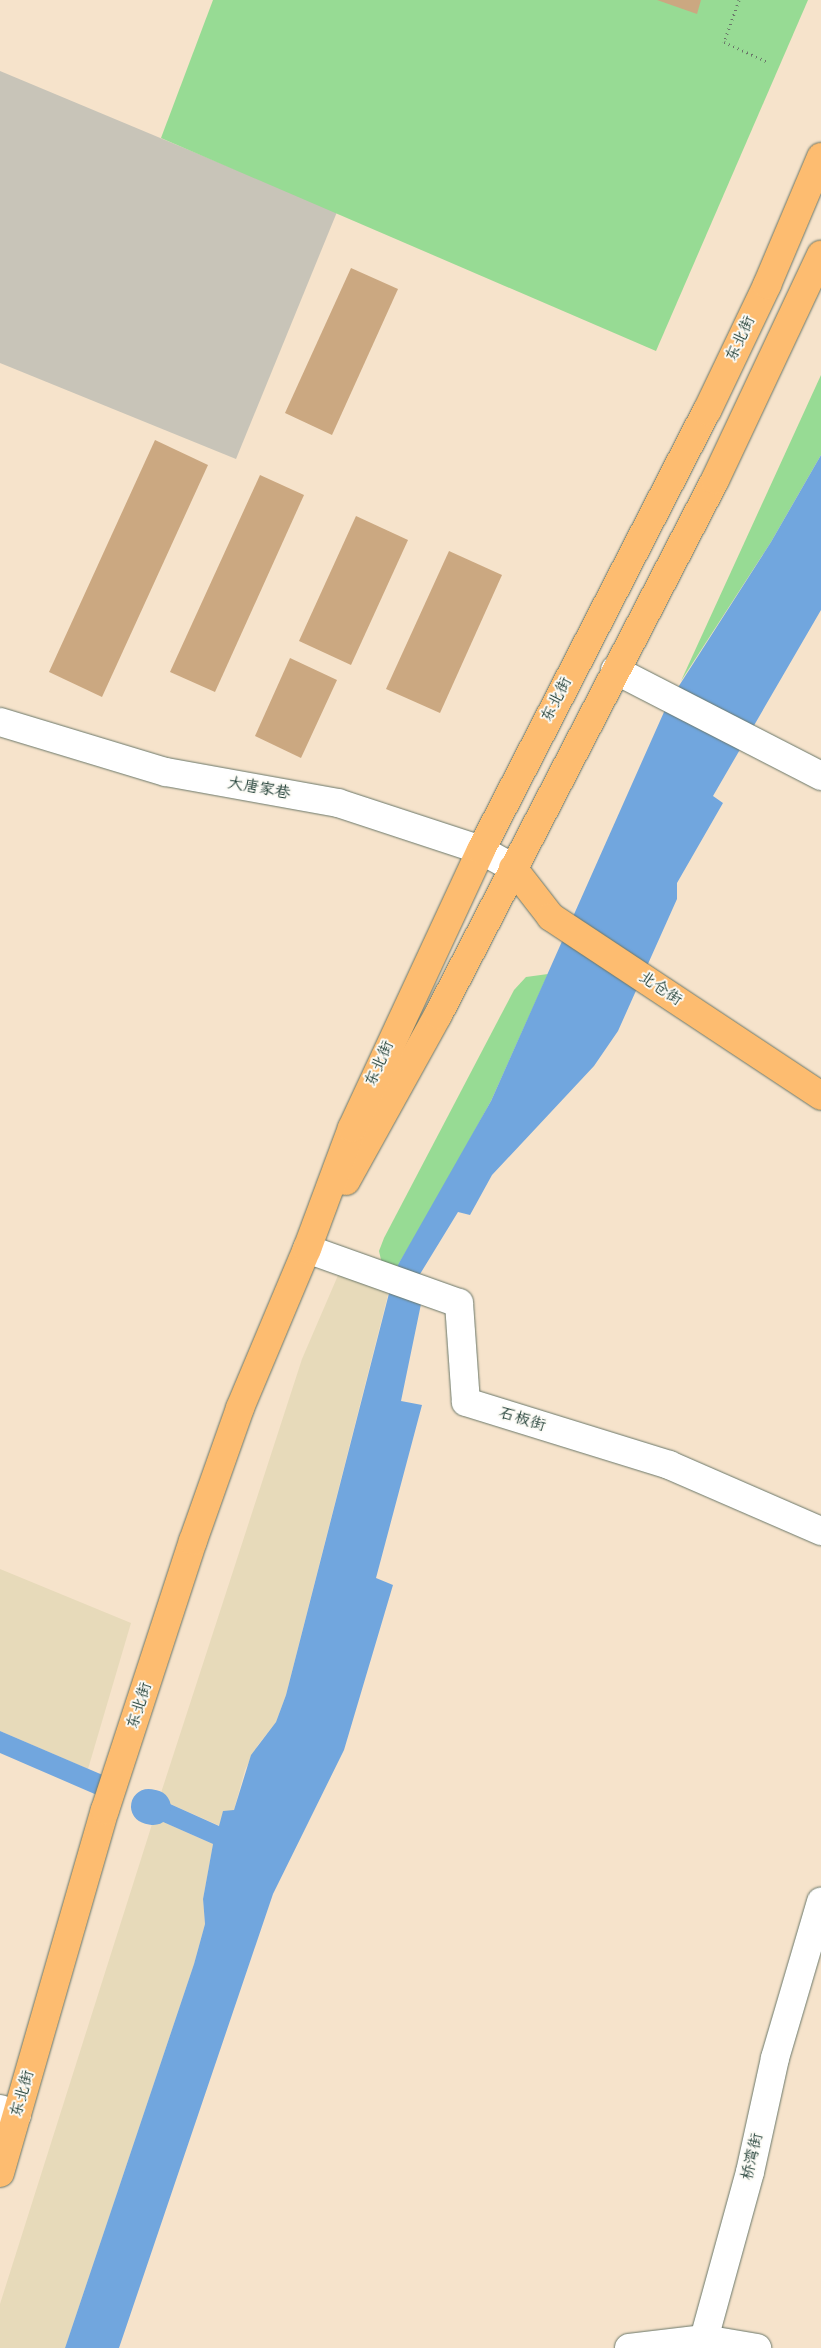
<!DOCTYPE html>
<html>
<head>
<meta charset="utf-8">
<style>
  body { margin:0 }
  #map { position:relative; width:821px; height:2348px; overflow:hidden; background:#f6e3cb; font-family:"Balsamiq Sans","LXGW WenKai TC",sans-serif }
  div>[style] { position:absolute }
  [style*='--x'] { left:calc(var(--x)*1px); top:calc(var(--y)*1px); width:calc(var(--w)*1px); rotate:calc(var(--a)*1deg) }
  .built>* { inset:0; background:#e7daba }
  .industrial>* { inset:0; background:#c8c4b8 }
  .green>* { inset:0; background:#97db94 }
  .water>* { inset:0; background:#71a6de }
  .canal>* { height:35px; margin:-17.5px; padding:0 17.5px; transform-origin:17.5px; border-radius:17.5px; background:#71a6de }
  .building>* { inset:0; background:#cba881 }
  .path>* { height:3px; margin-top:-1.5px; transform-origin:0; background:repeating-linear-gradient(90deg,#6a7769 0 1px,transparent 0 5px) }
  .roads { filter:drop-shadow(0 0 1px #6a7769) drop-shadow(0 0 1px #6a7769) }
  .minor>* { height:28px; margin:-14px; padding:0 14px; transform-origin:14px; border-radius:14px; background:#fff }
  .major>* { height:28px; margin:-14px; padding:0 14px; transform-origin:14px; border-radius:14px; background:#fdbc70 }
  span { translate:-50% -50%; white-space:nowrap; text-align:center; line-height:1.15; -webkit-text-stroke:4px #fdfcf7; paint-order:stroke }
  .street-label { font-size:16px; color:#1f3d34 }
</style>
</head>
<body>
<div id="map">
  <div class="built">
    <i style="clip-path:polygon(342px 1266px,391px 1283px,286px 1695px,276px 1722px,258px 1745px,245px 1770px,234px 1810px,220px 1826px,159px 1799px,302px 1359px)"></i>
    <i style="clip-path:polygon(0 1569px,131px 1623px,88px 1769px,0 1731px)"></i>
    <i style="clip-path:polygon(154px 1818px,213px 1844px,203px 1899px,205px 1924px,194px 1964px,65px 2348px,0 2348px,0 2304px)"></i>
  </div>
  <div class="industrial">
    <i style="clip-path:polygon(0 71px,337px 212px,236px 459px,0 363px)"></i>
  </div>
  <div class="green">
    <i style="clip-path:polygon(213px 0,808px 0,656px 351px,161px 138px)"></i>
    <i style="clip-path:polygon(821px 375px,821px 455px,771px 542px,681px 681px)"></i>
    <i style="clip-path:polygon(548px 974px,491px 1101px,435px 1203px,395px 1270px,382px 1264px,379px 1251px,384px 1238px,514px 990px,526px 977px)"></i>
  </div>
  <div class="water">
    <i style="clip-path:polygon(821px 455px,821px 610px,713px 796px,723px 803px,677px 883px,677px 899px,618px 1031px,594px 1066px,492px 1175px,470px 1215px,458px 1212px,417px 1279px,421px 1304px,401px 1401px,422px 1405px,376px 1578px,393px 1585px,344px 1750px,273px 1894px,119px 2348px,65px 2348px,194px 1964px,205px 1924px,203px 1899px,213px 1844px,154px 1818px,153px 1807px,159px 1799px,219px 1826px,223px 1811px,234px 1810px,251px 1755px,276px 1722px,286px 1695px,395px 1270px,491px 1101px,668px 703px,771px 542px)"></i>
    <i style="clip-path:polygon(0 1731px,105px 1776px,97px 1795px,0 1753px)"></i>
  </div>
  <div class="canal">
    <i style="--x:148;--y:1806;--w:5;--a:11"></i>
  </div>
  <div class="building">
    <i style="clip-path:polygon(657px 0,701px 0,697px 14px)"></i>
    <i style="clip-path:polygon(351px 268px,398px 289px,332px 435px,285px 413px)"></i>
    <i style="clip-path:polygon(155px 440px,208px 465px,102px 697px,49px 672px)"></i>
    <i style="clip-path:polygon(260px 475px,304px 495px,215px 692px,170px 672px)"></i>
    <i style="clip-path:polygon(356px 516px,408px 540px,351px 665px,299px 641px)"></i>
    <i style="clip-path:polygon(449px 551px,502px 575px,440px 713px,386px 689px)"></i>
    <i style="clip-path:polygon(290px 658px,337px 680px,301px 758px,255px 736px)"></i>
  </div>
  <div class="path">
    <i style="--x:739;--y:0;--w:45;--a:109.7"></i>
    <i style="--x:724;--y:42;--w:48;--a:24.4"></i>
  </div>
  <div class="roads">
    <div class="minor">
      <i style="--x:615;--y:670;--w:232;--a:27.2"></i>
      <i style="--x:0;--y:722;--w:173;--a:16.8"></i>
      <i style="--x:166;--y:772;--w:175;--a:10.2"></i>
      <i style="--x:338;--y:803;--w:151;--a:18.2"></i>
      <i style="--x:481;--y:850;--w:37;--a:29"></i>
      <i style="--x:307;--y:1249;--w:161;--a:19.6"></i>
      <i style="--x:459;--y:1303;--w:99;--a:86"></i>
      <i style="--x:466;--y:1402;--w:213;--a:17.2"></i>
      <i style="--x:669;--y:1465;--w:166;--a:23.5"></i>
      <i style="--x:0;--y:2109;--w:18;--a:19"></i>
      <i style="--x:704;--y:2339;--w:54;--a:9.6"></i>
      <i style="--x:629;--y:2348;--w:76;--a:-6.8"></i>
      <i style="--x:704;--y:2339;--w:173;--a:-74.6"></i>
      <i style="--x:750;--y:2172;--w:117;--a:-77.6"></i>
      <i style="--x:775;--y:2058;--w:163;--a:-73.6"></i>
    </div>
    <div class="major">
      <i style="--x:513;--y:868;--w:62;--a:52.2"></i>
      <i style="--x:551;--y:917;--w:324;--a:33.5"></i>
      <i style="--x:346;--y:1181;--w:190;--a:-61"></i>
      <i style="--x:438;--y:1015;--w:602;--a:-62.63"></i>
      <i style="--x:715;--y:480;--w:249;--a:-64.8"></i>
      <i style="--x:0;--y:2173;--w:378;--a:-73.9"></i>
      <i style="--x:105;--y:1810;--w:283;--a:-71.9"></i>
      <i style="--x:193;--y:1541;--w:141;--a:-70.5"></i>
      <i style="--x:240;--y:1408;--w:173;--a:-67.2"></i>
      <i style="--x:307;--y:1249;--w:129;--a:-69.6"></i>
      <i style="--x:352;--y:1128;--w:306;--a:-65.1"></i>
      <i style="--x:481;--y:850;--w:494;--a:-62.8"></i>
      <i style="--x:707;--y:411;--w:140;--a:-64.5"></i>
      <i style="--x:767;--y:285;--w:139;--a:-67.1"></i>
    </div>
  </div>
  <div class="street-label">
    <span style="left:741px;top:339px;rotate:-65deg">东北街</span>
    <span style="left:557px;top:700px;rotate:-63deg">东北街</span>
    <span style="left:259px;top:789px;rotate:10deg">大唐家巷</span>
    <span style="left:660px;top:989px;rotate:34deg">北仓街</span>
    <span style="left:380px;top:1064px;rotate:-66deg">东北街</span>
    <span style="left:522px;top:1420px;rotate:17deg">石板街</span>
    <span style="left:140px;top:1706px;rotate:-72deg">东北街</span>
    <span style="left:23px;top:2094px;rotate:-74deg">东北街</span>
    <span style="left:753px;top:2157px;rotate:-77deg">桥湾街</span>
  </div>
</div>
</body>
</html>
